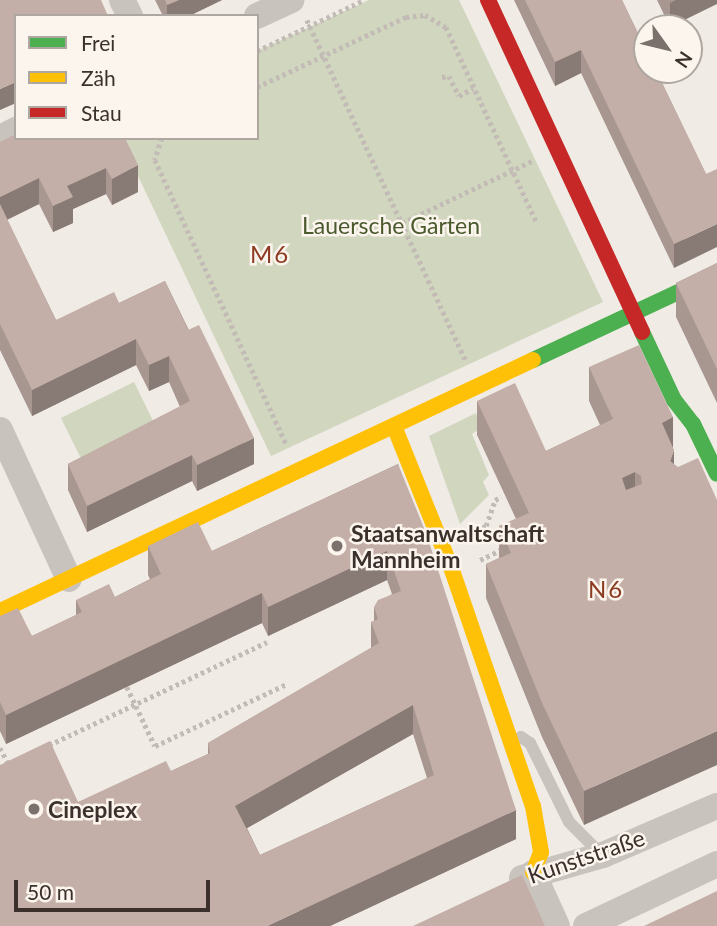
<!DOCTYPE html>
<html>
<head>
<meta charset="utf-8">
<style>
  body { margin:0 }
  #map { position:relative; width:717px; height:926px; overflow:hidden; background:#f0ebe5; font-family:Lato,sans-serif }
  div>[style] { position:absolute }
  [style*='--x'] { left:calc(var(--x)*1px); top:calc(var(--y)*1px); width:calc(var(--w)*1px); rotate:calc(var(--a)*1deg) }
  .green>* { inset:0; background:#d1d6bf }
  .path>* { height:4.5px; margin-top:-2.25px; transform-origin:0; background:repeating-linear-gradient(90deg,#c2bbb6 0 3.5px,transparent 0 7px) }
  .lane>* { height:12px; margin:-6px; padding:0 6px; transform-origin:6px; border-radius:6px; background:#c9c3be }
  .street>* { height:26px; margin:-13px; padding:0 13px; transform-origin:13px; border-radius:13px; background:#c9c3be }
  .fast>* { height:16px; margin:-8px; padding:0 8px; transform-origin:8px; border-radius:8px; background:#4caf50 }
  .slow>* { height:16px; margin:-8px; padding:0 8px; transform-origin:8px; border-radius:8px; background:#ffc107 }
  .jam>* { height:16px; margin:-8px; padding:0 8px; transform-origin:8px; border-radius:8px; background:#c62828 }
  .wall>* { inset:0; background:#a89690 }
  .shaded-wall>* { inset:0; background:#887a75 }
  .building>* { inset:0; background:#c3afa7 }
  .dots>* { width:19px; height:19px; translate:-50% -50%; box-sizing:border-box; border:4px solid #fbf5ee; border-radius:50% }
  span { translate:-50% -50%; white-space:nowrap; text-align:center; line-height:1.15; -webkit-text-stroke:5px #fbf5ee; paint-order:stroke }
  .park-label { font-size:23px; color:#4a5a2e }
  .poi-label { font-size:23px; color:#3b302b; font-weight:700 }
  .left { translate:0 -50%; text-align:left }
  .street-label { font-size:23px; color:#3b302b }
  .neighbourhood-label { font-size:24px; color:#8c3b22; letter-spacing:2px }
  .legend { position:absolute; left:14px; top:14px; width:245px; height:126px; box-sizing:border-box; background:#fbf5ee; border:2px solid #aea6a0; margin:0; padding:9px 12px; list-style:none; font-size:21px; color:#3b302b }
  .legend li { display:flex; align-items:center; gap:14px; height:35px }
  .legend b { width:35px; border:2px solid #aea6a0 }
  .north { position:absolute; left:633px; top:14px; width:70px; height:70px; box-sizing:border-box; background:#fbf5ee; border:2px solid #aea6a0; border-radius:50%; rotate:124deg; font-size:19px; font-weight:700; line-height:28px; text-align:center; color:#3b302b }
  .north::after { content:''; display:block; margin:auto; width:24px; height:32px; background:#7a716c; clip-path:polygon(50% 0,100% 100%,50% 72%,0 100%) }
  .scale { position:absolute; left:14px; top:880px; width:196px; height:32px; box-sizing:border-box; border:4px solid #3b302b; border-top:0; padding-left:9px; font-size:21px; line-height:24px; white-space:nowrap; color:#3b302b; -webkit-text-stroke:5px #fbf5ee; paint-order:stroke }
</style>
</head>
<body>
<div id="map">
  <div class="green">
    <i style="clip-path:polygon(369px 0,459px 0,603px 302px,271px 456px,120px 138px,257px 138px,257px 51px)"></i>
    <i style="clip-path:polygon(134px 382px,162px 439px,89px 475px,61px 418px)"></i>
    <i style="clip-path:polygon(476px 413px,480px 429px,472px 434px,489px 475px,483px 482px,489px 495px,460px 524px,429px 436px)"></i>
  </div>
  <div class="path">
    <i style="--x:307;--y:20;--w:376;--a:65"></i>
    <i style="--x:257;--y:51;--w:119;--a:-25.5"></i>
    <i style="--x:442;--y:77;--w:7;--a:-8"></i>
    <i style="--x:449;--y:76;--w:22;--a:63"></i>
    <i style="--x:459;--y:96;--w:16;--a:-30"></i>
    <i style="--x:257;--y:87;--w:165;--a:-25.2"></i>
    <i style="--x:406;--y:17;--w:19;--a:-6"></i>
    <i style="--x:425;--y:15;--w:24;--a:30"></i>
    <i style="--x:446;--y:27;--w:214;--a:65.1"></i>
    <i style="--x:162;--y:138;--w:23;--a:108"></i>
    <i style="--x:155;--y:160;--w:313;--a:65.2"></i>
    <i style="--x:402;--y:223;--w:144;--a:-25.5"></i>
    <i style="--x:470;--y:534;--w:18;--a:-27"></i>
    <i style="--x:486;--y:526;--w:28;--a:-71"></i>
    <i style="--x:495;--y:500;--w:7;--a:-27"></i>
    <i style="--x:480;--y:560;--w:25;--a:-26"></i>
    <i style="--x:127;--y:687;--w:65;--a:64.6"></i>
    <i style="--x:155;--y:746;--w:146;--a:-25.2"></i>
    <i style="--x:49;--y:745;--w:241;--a:-25.3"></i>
    <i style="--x:0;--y:748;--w:18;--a:61"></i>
  </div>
  <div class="lane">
    <i style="--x:521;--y:737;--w:11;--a:34"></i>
    <i style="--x:530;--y:743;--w:88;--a:63.7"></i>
    <i style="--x:569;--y:822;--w:47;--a:45"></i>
  </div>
  <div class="street">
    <i style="--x:122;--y:0;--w:18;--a:63"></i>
    <i style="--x:257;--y:16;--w:38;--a:-25"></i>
    <i style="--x:0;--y:138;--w:18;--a:-27"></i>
    <i style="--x:0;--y:430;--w:164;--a:65.2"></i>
    <i style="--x:533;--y:873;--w:58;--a:65.6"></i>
    <i style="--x:522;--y:878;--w:84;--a:-15.9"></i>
    <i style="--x:603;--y:855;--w:124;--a:-23.3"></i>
    <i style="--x:586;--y:926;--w:145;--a:-25.3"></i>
  </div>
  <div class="fast">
    <i style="--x:642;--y:332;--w:75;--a:64.8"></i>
    <i style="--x:674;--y:400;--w:31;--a:52"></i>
    <i style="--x:693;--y:424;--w:55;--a:64.4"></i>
    <i style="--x:533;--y:360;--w:203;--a:-25.1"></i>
  </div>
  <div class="slow">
    <i style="--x:394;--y:426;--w:158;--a:68.1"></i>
    <i style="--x:453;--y:573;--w:246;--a:71.1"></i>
    <i style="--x:533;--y:806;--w:47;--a:80.1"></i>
    <i style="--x:541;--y:852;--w:22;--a:111"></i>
    <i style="--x:0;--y:611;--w:589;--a:-25.22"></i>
  </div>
  <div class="jam">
    <i style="--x:488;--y:0;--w:366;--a:65.1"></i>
  </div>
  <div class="wall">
    <i style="clip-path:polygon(155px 0,222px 0,189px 16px,163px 16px)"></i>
    <i style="clip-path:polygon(514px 0,622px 0,706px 174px,674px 268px,581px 73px,555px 86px)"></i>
    <i style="clip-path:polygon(657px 0,717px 0,670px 27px)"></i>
    <i style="clip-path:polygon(125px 138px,138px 192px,112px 205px,106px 194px,73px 209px,73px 223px,53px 232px,39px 204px,7px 220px,56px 320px,119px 303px,165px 281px,254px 464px,197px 491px,192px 481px,87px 532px,68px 490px,68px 464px,180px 407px,169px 382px,149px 391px,136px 365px,32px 416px,0 350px,0 142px)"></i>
    <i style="clip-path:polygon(717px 263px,717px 403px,676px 317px,676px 283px)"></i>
    <i style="clip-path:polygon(589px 367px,673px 417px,584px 825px,542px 737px,486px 598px,486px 564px,499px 558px,499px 526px,516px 519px,477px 435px,477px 401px,546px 451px,600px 425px,589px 401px)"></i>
    <i style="clip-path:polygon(evenodd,398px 464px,516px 839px,330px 926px,78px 802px,171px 771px,208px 754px,208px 743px,371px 648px,371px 622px,374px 621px,374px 607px,392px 594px,387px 580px,268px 636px,262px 623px,6px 744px,0 731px,0 616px,32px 636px,76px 615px,76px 600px,115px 597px,150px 579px,148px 575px,148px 546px,212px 551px,398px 464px,413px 734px,427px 778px,260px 855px,247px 828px,413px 734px)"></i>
  </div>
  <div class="shaded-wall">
    <i style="clip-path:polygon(179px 0,222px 0,189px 16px,167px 16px,167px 5px)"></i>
    <i style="clip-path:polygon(676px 0,717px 0,717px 4px,670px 27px,670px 3px)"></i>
    <i style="clip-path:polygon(581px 50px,581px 73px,555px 86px,555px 62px)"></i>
    <i style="clip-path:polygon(16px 82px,16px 103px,0 110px,0 89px)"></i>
    <i style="clip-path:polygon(138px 165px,138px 192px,112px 205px,112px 179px)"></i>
    <i style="clip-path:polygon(106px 168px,106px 194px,73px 209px,73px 223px,53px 232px,53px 206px,67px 186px)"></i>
    <i style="clip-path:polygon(39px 178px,39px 204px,0 223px,0 197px)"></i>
    <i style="clip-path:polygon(717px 224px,717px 247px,674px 268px,674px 244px)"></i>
    <i style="clip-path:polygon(136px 339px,136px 365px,32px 416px,32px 390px)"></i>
    <i style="clip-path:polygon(169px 356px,169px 382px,149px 391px,149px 365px)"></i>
    <i style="clip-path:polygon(673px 417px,673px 451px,662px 423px)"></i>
    <i style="clip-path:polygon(254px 438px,254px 464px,197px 491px,197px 465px)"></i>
    <i style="clip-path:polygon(674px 450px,674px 484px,670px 461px)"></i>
    <i style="clip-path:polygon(192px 455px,192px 481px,87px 532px,87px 506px)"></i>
    <i style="clip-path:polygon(635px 472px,635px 505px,622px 512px,622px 478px)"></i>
    <i style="clip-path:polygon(387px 551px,387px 580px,268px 636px,268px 607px)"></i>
    <i style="clip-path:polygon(262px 593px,262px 623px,6px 744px,6px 715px)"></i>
    <i style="clip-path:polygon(413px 705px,413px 734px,235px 835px,235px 806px)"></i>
    <i style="clip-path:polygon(717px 731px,717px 765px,584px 825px,584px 791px)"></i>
    <i style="clip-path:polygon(516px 810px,516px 839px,330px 926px,267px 926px)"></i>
  </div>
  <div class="building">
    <i style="clip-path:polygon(0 0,101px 0,108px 16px,16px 16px,16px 82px,0 89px)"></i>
    <i style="clip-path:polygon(165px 0,179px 0,167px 5px)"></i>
    <i style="clip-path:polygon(525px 0,622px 0,647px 52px,647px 70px,656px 70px,706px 174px,717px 169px,717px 224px,674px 244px,581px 50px,555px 62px)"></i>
    <i style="clip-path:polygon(16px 134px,16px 138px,125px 138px,138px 165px,112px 179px,106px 168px,67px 186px,73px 197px,53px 206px,39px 178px,0 197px,0 142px)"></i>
    <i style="clip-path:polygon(0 204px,56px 320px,114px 292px,119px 303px,165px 281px,188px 330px,199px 325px,254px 438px,197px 465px,192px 455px,87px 506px,68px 464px,190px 401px,169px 356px,149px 365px,136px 339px,32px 390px,0 324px)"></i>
    <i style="clip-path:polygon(717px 263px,717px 369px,676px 283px)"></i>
    <i style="clip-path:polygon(evenodd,639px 345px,673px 417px,662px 423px,674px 450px,670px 461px,678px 467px,698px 458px,717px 500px,717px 731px,584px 791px,542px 703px,486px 564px,511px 553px,499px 526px,529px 513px,477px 401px,515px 383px,546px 451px,613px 419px,589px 367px,639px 345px,635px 472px,641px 476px,642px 484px,626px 490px,622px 478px,635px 472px)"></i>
    <i style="clip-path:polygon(evenodd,398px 464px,426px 533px,516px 810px,267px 926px,0 926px,0 765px,50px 741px,78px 802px,166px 761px,171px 771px,210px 753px,208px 743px,379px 643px,371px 622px,378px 619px,374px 607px,378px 600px,401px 591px,387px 551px,268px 607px,262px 593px,6px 715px,0 702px,0 616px,18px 608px,32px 636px,82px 612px,76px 600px,109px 584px,115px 597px,161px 574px,148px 546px,198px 522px,212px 551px,398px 464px,413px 705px,434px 775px,260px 855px,235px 806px,413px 705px)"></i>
    <i style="clip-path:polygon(522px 875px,545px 926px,413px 926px)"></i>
    <i style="clip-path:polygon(717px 891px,717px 926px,644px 926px)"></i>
  </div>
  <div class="dots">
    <i style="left:337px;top:546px;background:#7a716c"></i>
    <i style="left:34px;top:809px;background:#7a716c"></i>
  </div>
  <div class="park-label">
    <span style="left:391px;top:225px">Lauersche Gärten</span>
  </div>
  <div class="poi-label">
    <span class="left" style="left:351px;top:546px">Staatsanwaltschaft<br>Mannheim</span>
    <span class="left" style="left:48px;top:809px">Cineplex</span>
  </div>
  <div class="street-label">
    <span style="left:586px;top:856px;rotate:-19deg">Kunststraße</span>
  </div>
  <div class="neighbourhood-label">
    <span style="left:270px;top:254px">M6</span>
    <span style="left:606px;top:589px">N6</span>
  </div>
  <ul class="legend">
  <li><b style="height:9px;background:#4caf50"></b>Frei</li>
  <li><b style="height:9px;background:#ffc107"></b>Zäh</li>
  <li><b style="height:9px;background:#c62828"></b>Stau</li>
  </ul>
  <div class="north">N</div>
  <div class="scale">50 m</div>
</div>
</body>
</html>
